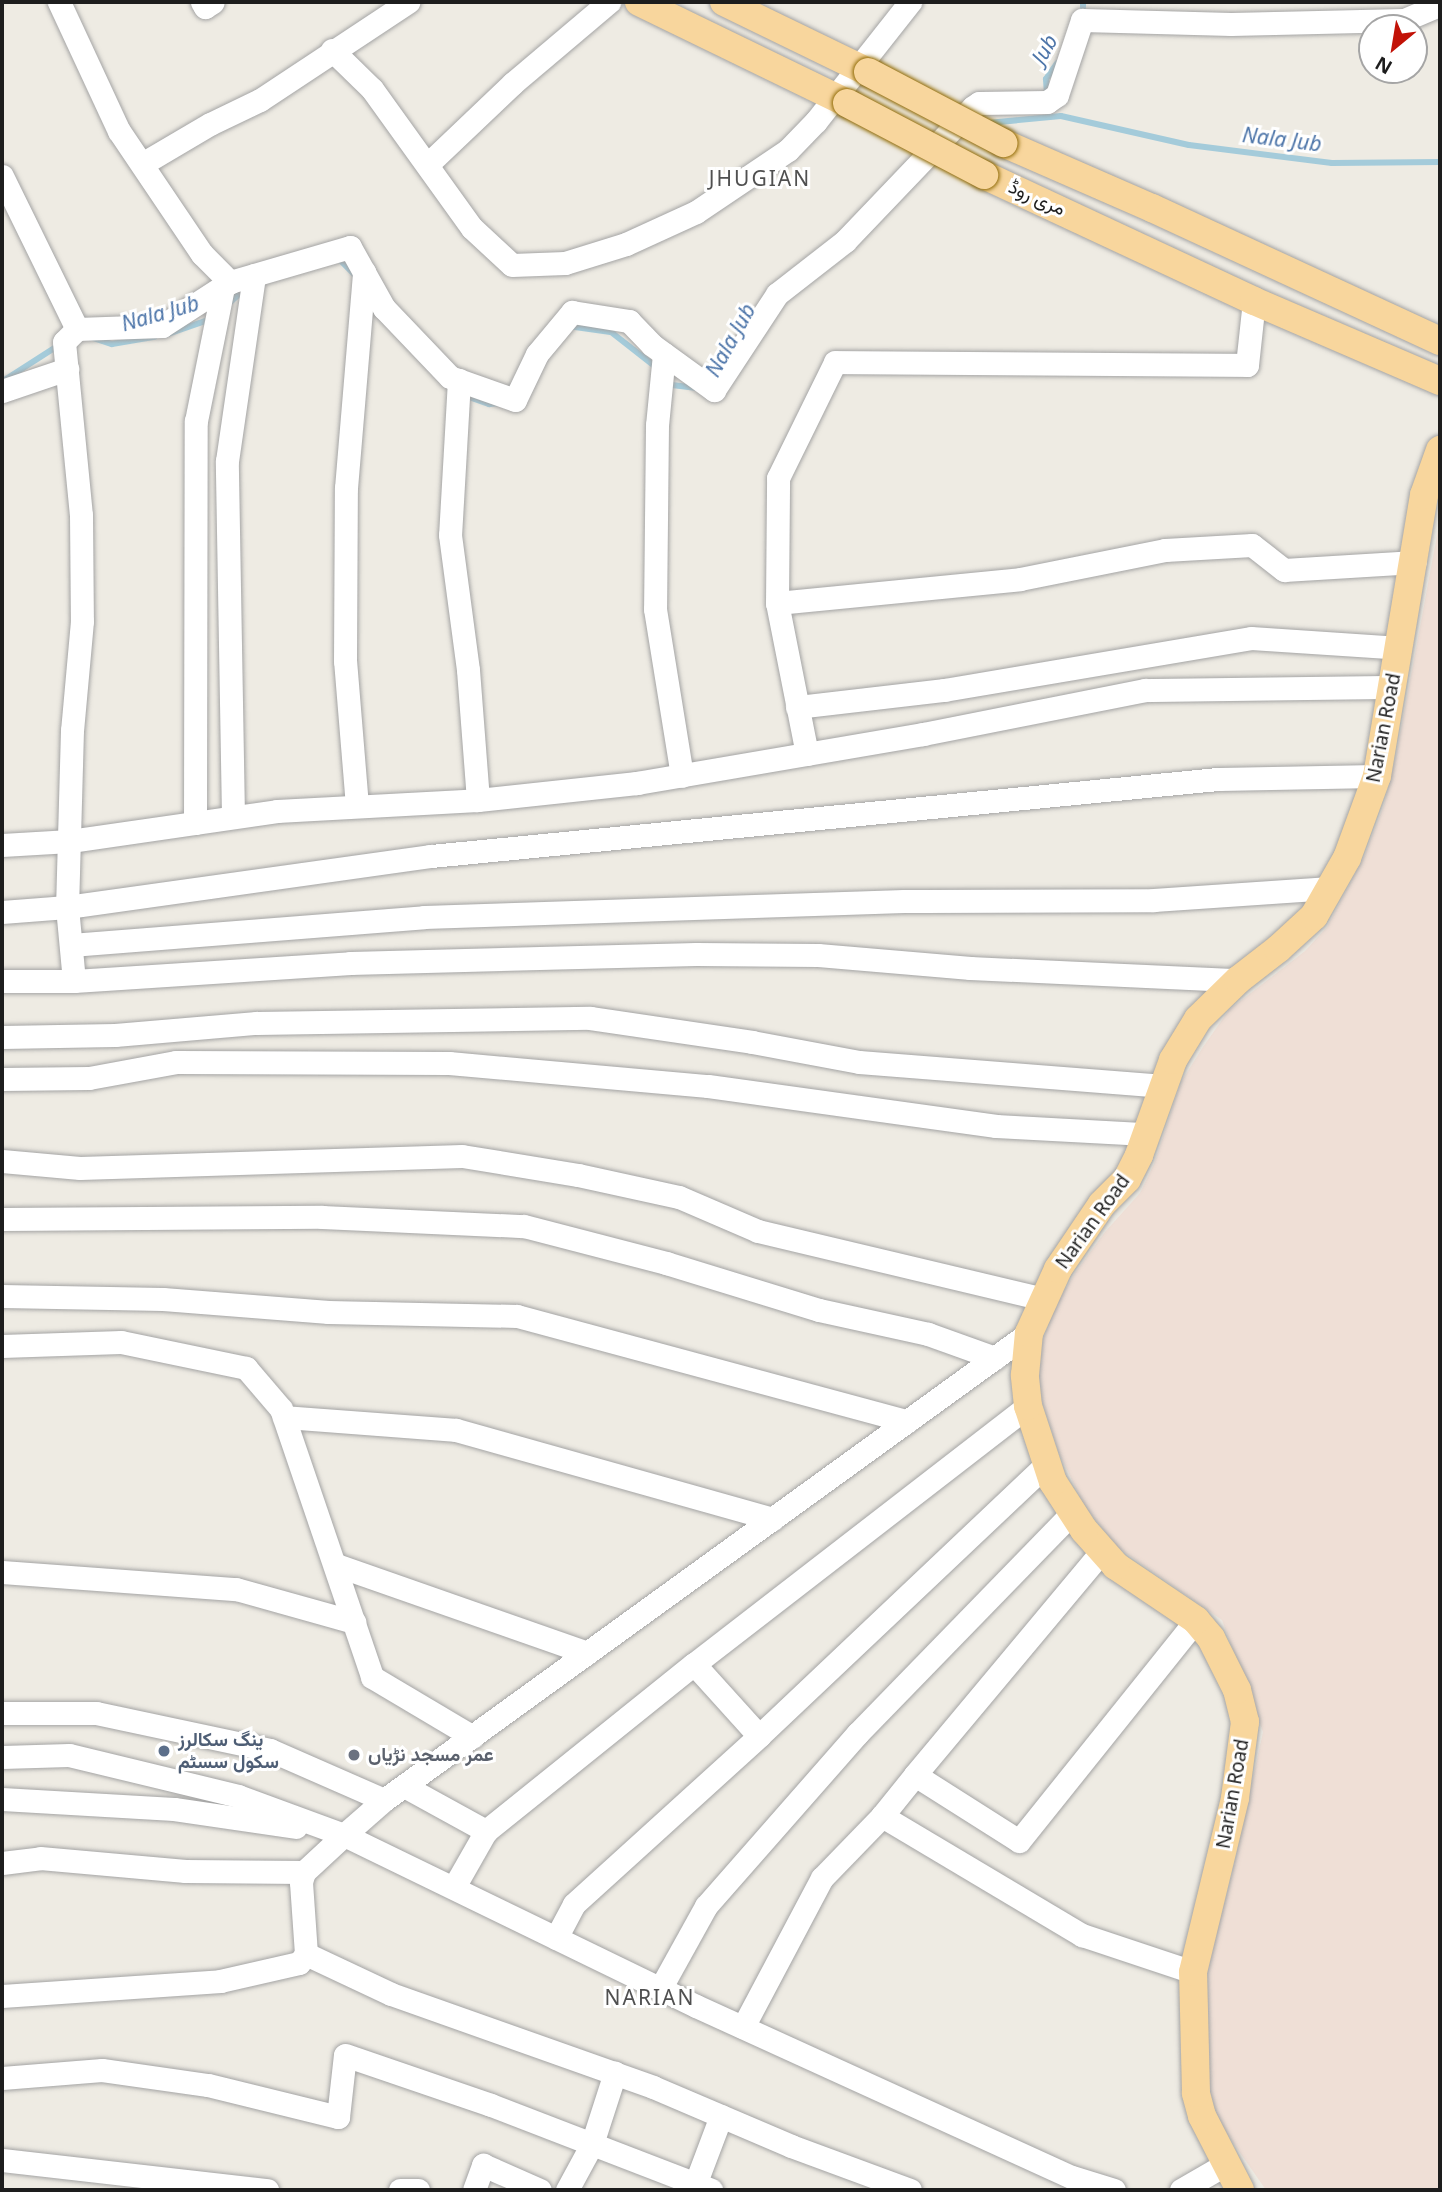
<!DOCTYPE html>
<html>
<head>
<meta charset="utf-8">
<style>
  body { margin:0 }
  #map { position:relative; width:1442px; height:2192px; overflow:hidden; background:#eeebe3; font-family:"Noto Sans",Vazirmatn,sans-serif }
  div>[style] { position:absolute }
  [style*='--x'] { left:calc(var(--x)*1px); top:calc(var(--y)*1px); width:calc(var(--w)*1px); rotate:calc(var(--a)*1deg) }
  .military>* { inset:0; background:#efdfd6 }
  .stream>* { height:6px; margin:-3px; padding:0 3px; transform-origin:3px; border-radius:3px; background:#a4cbda }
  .roads { filter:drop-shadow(0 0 2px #a4a4a4) drop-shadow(0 0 2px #a4a4a4) }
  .minor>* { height:23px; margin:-11.5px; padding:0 11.5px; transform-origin:11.5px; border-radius:11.5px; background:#fff }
  .major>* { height:28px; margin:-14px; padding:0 14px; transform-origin:14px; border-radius:14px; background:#f8d69d }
  .bridges { filter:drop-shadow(0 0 2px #906a05) drop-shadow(0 0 2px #906a05) }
  .major-bridge>* { height:28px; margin:-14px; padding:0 14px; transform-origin:14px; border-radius:14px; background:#f8d69d }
  .dots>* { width:19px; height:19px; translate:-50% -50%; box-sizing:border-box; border:4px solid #fff; border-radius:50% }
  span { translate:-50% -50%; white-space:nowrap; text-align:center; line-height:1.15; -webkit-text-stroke:6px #fff; paint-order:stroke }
  .street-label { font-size:19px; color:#1d1d1d }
  .service-label { font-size:19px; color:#4e5e75; font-weight:700 }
  .left { translate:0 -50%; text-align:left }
  .worship-label { font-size:19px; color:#5b616d; font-weight:700 }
  .water-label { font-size:21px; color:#4d75a9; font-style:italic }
  .neighbourhood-label { font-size:21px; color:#505050; letter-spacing:2px }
  .frame { position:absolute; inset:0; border:4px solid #1d1d1d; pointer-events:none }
  .north { position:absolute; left:1358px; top:14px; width:70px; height:70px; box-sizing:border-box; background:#fff; border:2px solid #a5a5a5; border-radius:50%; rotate:210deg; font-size:19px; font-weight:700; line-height:28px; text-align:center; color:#1d1d1d }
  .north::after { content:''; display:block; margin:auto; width:24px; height:32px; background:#c21207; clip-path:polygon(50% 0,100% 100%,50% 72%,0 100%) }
</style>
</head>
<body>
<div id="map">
  <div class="military">
    <i style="clip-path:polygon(1440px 519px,1440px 2190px,1266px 2190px,1220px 2124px,1209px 2089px,1207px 1967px,1231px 1879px,1263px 1732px,1222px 1620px,1117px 1547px,1084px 1505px,1059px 1453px,1042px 1402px,1038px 1372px,1041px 1345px,1055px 1307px,1075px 1273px,1105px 1232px,1140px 1193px,1154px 1164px,1181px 1082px,1203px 1047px,1229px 1010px,1305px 951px,1327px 927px,1364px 857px,1384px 805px,1396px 756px)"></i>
  </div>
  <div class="stream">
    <i style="--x:1083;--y:2;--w:15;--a:90"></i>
    <i style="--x:1047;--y:94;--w:15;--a:-94"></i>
    <i style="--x:1046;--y:79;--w:19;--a:-55"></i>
    <i style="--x:988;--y:123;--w:73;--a:-5.5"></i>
    <i style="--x:1061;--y:116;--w:131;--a:12.8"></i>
    <i style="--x:1189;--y:145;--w:144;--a:7.2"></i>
    <i style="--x:1332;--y:163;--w:108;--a:-0.5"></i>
    <i style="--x:336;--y:256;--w:27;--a:45"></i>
    <i style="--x:227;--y:305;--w:24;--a:-42"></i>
    <i style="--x:568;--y:326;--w:43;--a:7.9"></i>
    <i style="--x:611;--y:332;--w:57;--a:37.9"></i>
    <i style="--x:165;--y:335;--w:49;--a:-19.2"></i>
    <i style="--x:90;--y:337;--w:23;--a:18"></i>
    <i style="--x:112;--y:344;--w:43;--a:-9.5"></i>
    <i style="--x:668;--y:380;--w:6;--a:51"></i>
    <i style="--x:672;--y:385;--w:25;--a:7"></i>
    <i style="--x:3;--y:381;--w:67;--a:-32.7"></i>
    <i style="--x:463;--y:395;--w:28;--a:19"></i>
    <i style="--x:489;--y:404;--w:11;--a:-5"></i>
  </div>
  <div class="roads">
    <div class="minor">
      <i style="--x:59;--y:2;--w:142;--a:65.1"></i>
      <i style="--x:119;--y:131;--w:148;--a:56"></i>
      <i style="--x:202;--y:254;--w:40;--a:45"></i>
      <i style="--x:202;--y:2;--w:6;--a:59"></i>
      <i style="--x:205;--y:7;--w:9;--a:-32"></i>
      <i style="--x:332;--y:50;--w:56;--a:44.3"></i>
      <i style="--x:372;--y:89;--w:171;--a:54.3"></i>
      <i style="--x:472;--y:228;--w:54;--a:42.8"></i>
      <i style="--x:512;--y:265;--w:53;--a:-2.2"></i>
      <i style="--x:565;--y:263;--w:64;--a:-17.3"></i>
      <i style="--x:626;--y:244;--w:77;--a:-24.6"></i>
      <i style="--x:696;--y:212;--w:111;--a:-34"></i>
      <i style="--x:788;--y:150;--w:40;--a:-46"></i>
      <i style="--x:816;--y:121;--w:152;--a:-51.7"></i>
      <i style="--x:142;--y:164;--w:79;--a:-30.5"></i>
      <i style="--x:210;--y:124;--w:55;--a:-25.6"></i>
      <i style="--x:260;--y:100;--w:178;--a:-33.5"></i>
      <i style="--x:428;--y:164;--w:117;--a:-43.6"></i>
      <i style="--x:513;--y:83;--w:126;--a:-40.2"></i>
      <i style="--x:2;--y:176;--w:170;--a:63.9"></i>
      <i style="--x:77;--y:329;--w:18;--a:135"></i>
      <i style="--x:64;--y:342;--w:174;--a:84.4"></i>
      <i style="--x:81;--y:515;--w:106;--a:89.5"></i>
      <i style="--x:82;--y:621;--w:109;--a:95.2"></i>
      <i style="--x:72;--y:730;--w:177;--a:91.6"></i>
      <i style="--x:67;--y:907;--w:74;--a:84.6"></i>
      <i style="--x:77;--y:329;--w:85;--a:-2"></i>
      <i style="--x:162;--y:326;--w:81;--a:-32.9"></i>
      <i style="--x:230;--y:282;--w:125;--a:-16.3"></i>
      <i style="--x:350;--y:247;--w:70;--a:60.9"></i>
      <i style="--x:384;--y:308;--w:95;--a:46.3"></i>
      <i style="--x:450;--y:377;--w:69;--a:19.5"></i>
      <i style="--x:515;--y:400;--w:51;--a:-64.4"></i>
      <i style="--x:537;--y:354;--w:55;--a:-50.2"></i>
      <i style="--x:572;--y:312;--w:58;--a:9"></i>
      <i style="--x:629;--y:321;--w:33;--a:46"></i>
      <i style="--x:652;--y:345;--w:77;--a:36"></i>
      <i style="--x:714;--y:390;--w:115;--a:-56.7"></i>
      <i style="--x:777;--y:294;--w:86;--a:-37.9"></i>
      <i style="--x:845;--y:241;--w:185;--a:-46.3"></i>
      <i style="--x:973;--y:107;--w:7;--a:-34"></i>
      <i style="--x:979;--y:103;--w:68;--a:-0.8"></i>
      <i style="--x:1047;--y:102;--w:12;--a:-35"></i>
      <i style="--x:1057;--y:95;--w:79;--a:-71.6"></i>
      <i style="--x:1082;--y:20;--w:149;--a:1.5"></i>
      <i style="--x:1231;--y:24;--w:173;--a:-1.3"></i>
      <i style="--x:1404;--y:20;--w:39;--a:-23"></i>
      <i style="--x:664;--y:354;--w:71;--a:95.6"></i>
      <i style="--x:657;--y:425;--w:184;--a:90.6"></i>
      <i style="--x:655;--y:609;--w:169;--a:80.8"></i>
      <i style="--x:459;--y:380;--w:155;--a:93.3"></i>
      <i style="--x:450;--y:535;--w:136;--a:82.4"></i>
      <i style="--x:468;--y:670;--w:130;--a:85.6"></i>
      <i style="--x:2;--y:391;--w:69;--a:-18.7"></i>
      <i style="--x:777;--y:603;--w:244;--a:-5.6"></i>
      <i style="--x:1020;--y:579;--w:148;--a:-11.3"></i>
      <i style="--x:1165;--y:550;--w:87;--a:-3.3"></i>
      <i style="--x:1252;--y:545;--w:41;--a:38"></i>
      <i style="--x:1284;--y:570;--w:131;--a:-3.5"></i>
      <i style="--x:797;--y:707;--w:148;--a:-6.6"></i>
      <i style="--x:944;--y:690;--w:311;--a:-9.6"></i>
      <i style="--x:1251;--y:638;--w:149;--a:3.8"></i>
      <i style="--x:807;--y:754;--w:154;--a:-101.2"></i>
      <i style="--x:777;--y:603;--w:125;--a:-89.5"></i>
      <i style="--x:778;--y:478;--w:129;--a:-63.8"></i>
      <i style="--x:835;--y:362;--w:412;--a:0.4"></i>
      <i style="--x:1247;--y:365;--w:64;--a:-83.8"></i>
      <i style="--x:357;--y:806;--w:145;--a:-94.7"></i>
      <i style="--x:345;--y:661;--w:173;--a:-89.7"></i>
      <i style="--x:346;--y:488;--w:217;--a:-85.2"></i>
      <i style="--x:233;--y:817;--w:356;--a:-91"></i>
      <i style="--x:227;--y:461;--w:188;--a:-81.7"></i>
      <i style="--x:195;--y:823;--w:402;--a:-89.9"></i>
      <i style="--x:196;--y:421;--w:137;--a:-78.6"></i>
      <i style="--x:2;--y:845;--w:68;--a:-3.4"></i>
      <i style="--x:70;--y:841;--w:209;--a:-8.2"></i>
      <i style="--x:277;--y:811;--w:201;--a:-3.1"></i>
      <i style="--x:478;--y:800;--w:160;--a:-6.1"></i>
      <i style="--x:637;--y:783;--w:290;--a:-9.7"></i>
      <i style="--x:923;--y:734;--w:226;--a:-11.2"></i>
      <i style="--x:1145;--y:690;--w:248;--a:-0.7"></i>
      <i style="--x:2;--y:912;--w:65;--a:-4.4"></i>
      <i style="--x:67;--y:907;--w:368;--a:-8"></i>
      <i style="--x:431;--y:856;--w:791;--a:-5.59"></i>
      <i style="--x:1218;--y:779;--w:159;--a:-1.1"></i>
      <i style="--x:71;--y:945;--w:354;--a:-4.5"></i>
      <i style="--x:424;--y:917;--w:480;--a:-1.9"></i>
      <i style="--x:904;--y:901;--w:250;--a:-0.2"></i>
      <i style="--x:1154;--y:900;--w:176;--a:-3.9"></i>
      <i style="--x:2;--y:981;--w:72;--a:0"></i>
      <i style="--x:74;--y:981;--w:277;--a:-3.7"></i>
      <i style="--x:350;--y:963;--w:346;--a:-1.5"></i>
      <i style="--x:696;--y:954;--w:122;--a:0.5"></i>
      <i style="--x:818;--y:955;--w:153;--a:4.9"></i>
      <i style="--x:970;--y:968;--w:268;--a:2.6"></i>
      <i style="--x:2;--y:1037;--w:113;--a:-1"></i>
      <i style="--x:115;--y:1035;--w:142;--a:-4.9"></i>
      <i style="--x:256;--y:1023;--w:334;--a:-0.9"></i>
      <i style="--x:590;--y:1018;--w:164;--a:8.4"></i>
      <i style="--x:752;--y:1042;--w:109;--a:10.6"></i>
      <i style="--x:859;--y:1062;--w:306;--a:4.5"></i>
      <i style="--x:2;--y:1079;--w:87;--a:-0.7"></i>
      <i style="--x:89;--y:1078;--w:88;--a:-10.4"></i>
      <i style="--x:176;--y:1062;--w:273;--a:0.2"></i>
      <i style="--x:449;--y:1063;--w:260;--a:5.1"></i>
      <i style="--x:708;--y:1086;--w:291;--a:7.9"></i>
      <i style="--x:996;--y:1126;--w:150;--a:3.1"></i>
      <i style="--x:2;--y:1161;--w:78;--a:5.1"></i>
      <i style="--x:80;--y:1168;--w:382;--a:-1.8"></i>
      <i style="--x:462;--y:1156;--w:118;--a:9.3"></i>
      <i style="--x:578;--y:1175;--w:103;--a:12.3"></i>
      <i style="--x:679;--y:1197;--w:86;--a:23.3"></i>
      <i style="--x:758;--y:1231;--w:294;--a:13.4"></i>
      <i style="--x:2;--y:1219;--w:320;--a:-0.4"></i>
      <i style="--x:322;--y:1217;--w:202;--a:2.6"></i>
      <i style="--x:524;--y:1226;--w:147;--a:14.6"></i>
      <i style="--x:666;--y:1263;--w:160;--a:17.1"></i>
      <i style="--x:819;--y:1310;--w:112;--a:12.4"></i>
      <i style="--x:928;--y:1334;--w:71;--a:19.7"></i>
      <i style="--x:2;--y:1296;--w:161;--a:1.1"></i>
      <i style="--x:163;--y:1299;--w:166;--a:4.5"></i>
      <i style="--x:328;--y:1312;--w:189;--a:1.2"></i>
      <i style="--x:517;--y:1316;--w:404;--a:15.1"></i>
      <i style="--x:2;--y:1346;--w:119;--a:-1.9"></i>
      <i style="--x:121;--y:1342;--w:128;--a:11.7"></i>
      <i style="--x:246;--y:1368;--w:54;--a:49.5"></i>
      <i style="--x:281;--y:1409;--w:283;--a:71.2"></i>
      <i style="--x:372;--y:1677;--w:117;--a:30.7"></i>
      <i style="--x:1028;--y:1406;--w:422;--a:142.3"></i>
      <i style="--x:694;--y:1664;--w:97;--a:47.9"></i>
      <i style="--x:759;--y:1736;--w:396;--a:-43.4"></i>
      <i style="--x:284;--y:1417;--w:172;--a:4.3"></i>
      <i style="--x:456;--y:1430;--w:329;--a:15.7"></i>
      <i style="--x:1102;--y:1551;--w:292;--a:129.9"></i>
      <i style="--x:915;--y:1775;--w:123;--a:32.4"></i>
      <i style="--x:1019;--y:1841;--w:283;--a:-51.3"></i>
      <i style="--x:336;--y:1565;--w:266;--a:19.3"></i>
      <i style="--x:2;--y:1572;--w:235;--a:4.2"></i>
      <i style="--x:236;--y:1589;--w:123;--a:15.6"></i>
      <i style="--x:2;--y:1713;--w:94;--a:0"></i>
      <i style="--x:96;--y:1713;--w:178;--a:12"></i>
      <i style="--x:270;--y:1750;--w:124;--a:23.7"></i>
      <i style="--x:2;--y:1757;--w:67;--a:-1.7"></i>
      <i style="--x:69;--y:1755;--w:174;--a:13.6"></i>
      <i style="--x:238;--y:1796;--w:113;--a:20.2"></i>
      <i style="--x:344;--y:1835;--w:391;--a:25.9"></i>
      <i style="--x:696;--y:2006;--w:413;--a:24.5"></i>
      <i style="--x:1072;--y:2177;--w:44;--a:17.2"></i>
      <i style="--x:915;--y:1775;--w:53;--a:128.8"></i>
      <i style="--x:882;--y:1816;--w:233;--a:30.8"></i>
      <i style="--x:1082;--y:1935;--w:117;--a:18.4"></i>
      <i style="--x:404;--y:1786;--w:94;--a:28.8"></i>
      <i style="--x:486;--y:1831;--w:267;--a:-38.8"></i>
      <i style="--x:2;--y:1799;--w:172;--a:3.3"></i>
      <i style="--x:174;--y:1809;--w:123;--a:8.4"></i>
      <i style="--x:2;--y:1863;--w:38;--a:-7"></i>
      <i style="--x:40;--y:1858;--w:146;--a:5.1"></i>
      <i style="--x:185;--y:1871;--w:119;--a:0.5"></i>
      <i style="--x:454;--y:1887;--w:64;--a:-60.3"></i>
      <i style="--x:556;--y:1938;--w:38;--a:-62"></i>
      <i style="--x:574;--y:1904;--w:250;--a:-42.2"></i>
      <i style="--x:306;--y:1954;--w:94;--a:25.2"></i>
      <i style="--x:391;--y:1994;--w:278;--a:19.5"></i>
      <i style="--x:653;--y:2087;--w:150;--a:23.1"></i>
      <i style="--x:791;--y:2146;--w:127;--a:20.3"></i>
      <i style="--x:660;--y:1989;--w:95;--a:-61"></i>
      <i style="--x:706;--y:1906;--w:230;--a:-48.7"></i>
      <i style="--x:858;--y:1733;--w:308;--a:-45.8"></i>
      <i style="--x:2;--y:1996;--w:219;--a:-3.9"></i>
      <i style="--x:220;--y:1981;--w:81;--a:-12.8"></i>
      <i style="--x:299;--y:1963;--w:11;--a:-52"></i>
      <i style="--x:306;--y:1954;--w:72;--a:-94"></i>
      <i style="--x:301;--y:1882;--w:10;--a:-73"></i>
      <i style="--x:304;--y:1872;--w:54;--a:-42.8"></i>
      <i style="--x:344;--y:1835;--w:53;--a:-41.2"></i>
      <i style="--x:384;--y:1800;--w:796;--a:-35.91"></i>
      <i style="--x:743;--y:2027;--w:169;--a:-62.1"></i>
      <i style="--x:822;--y:1878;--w:86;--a:-45.9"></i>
      <i style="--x:2;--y:2078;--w:100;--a:-4.6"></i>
      <i style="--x:102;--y:2070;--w:107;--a:8.1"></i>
      <i style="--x:208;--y:2085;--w:134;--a:13.8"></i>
      <i style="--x:338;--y:2117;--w:62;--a:-83.6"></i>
      <i style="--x:345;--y:2055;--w:154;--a:18.9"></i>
      <i style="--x:491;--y:2105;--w:236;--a:21.1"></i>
      <i style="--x:2;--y:2160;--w:267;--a:6.5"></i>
      <i style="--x:400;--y:2190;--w:18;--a:0"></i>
      <i style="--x:474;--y:2190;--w:27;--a:-70"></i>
      <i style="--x:483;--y:2165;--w:62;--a:23.7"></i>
      <i style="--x:567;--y:2190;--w:52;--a:-61.5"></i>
      <i style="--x:592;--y:2144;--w:75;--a:-72.1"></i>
      <i style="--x:693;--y:2190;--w:79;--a:-69.3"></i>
      <i style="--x:1181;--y:2190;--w:52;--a:-30"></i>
    </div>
    <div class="major">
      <i style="--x:639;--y:2;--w:231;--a:25.9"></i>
      <i style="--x:724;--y:2;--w:160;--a:25.9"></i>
      <i style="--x:1003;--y:143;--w:163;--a:23.6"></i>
      <i style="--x:1152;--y:208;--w:317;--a:24.8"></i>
      <i style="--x:984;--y:175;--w:298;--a:25"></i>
      <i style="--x:1254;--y:301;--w:202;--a:23.3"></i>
      <i style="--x:1240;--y:2190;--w:83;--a:-117.2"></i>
      <i style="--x:1202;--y:2116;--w:24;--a:-105"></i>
      <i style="--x:1196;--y:2093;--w:121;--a:-91.4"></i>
      <i style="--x:1193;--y:1972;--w:179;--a:-76.4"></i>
      <i style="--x:1235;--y:1798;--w:77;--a:-82.5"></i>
      <i style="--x:1245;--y:1722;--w:33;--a:-104"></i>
      <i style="--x:1237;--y:1690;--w:58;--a:-116.6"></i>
      <i style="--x:1211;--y:1638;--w:23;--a:-130"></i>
      <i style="--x:1196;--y:1620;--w:97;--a:-146"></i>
      <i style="--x:1116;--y:1566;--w:48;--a:-131.6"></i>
      <i style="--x:1084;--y:1530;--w:57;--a:-122.9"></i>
      <i style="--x:1053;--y:1482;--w:80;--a:-108.2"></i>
      <i style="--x:1028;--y:1406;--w:31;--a:-96"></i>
      <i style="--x:1025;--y:1375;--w:42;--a:-84.6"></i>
      <i style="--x:1029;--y:1333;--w:70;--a:-65.6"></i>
      <i style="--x:1058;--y:1269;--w:78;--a:-55.9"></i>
      <i style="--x:1102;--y:1204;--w:35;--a:-45"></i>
      <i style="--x:1127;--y:1179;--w:27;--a:-63"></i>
      <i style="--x:1139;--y:1155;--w:101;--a:-70.3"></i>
      <i style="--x:1173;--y:1060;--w:48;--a:-58.6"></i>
      <i style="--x:1198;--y:1019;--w:56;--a:-44.3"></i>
      <i style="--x:1238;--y:980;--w:51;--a:-37.8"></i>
      <i style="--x:1278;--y:949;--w:49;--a:-42.5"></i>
      <i style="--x:1314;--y:916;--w:67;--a:-60.4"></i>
      <i style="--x:1347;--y:858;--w:87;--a:-69.9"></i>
      <i style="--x:1377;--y:776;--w:285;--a:-80.5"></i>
      <i style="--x:1424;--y:495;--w:48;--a:-70.4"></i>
    </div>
  </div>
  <div class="bridges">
    <div class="major-bridge">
      <i style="--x:868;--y:72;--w:153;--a:27.7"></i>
      <i style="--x:847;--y:103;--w:155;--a:27.7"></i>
    </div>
  </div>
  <div class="dots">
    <i style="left:164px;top:1751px;background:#5c6f8a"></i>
    <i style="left:354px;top:1755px;background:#6b7280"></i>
  </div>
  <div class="street-label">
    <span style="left:1037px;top:198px;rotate:24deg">مری روڈ</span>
    <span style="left:1384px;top:728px;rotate:-79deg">Narian Road</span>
    <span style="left:1093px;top:1222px;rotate:-54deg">Narian Road</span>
    <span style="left:1233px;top:1794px;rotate:-80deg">Narian Road</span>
  </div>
  <div class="service-label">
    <span class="left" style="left:178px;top:1751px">ینگ سکالرز<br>سکول سسٹم</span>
  </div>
  <div class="worship-label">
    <span class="left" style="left:368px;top:1755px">عمر مسجد نڑیاں</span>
  </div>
  <div class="water-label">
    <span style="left:1044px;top:49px;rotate:-60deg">Jub</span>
    <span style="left:1282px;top:139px;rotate:7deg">Nala Jub</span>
    <span style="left:160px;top:313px;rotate:-16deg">Nala Jub</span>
    <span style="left:730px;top:340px;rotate:-61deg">Nala Jub</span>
  </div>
  <div class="neighbourhood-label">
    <span style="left:760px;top:178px">JHUGIAN</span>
    <span style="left:650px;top:1997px">NARIAN</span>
  </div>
  <div class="frame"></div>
  <div class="north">N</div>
</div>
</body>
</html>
